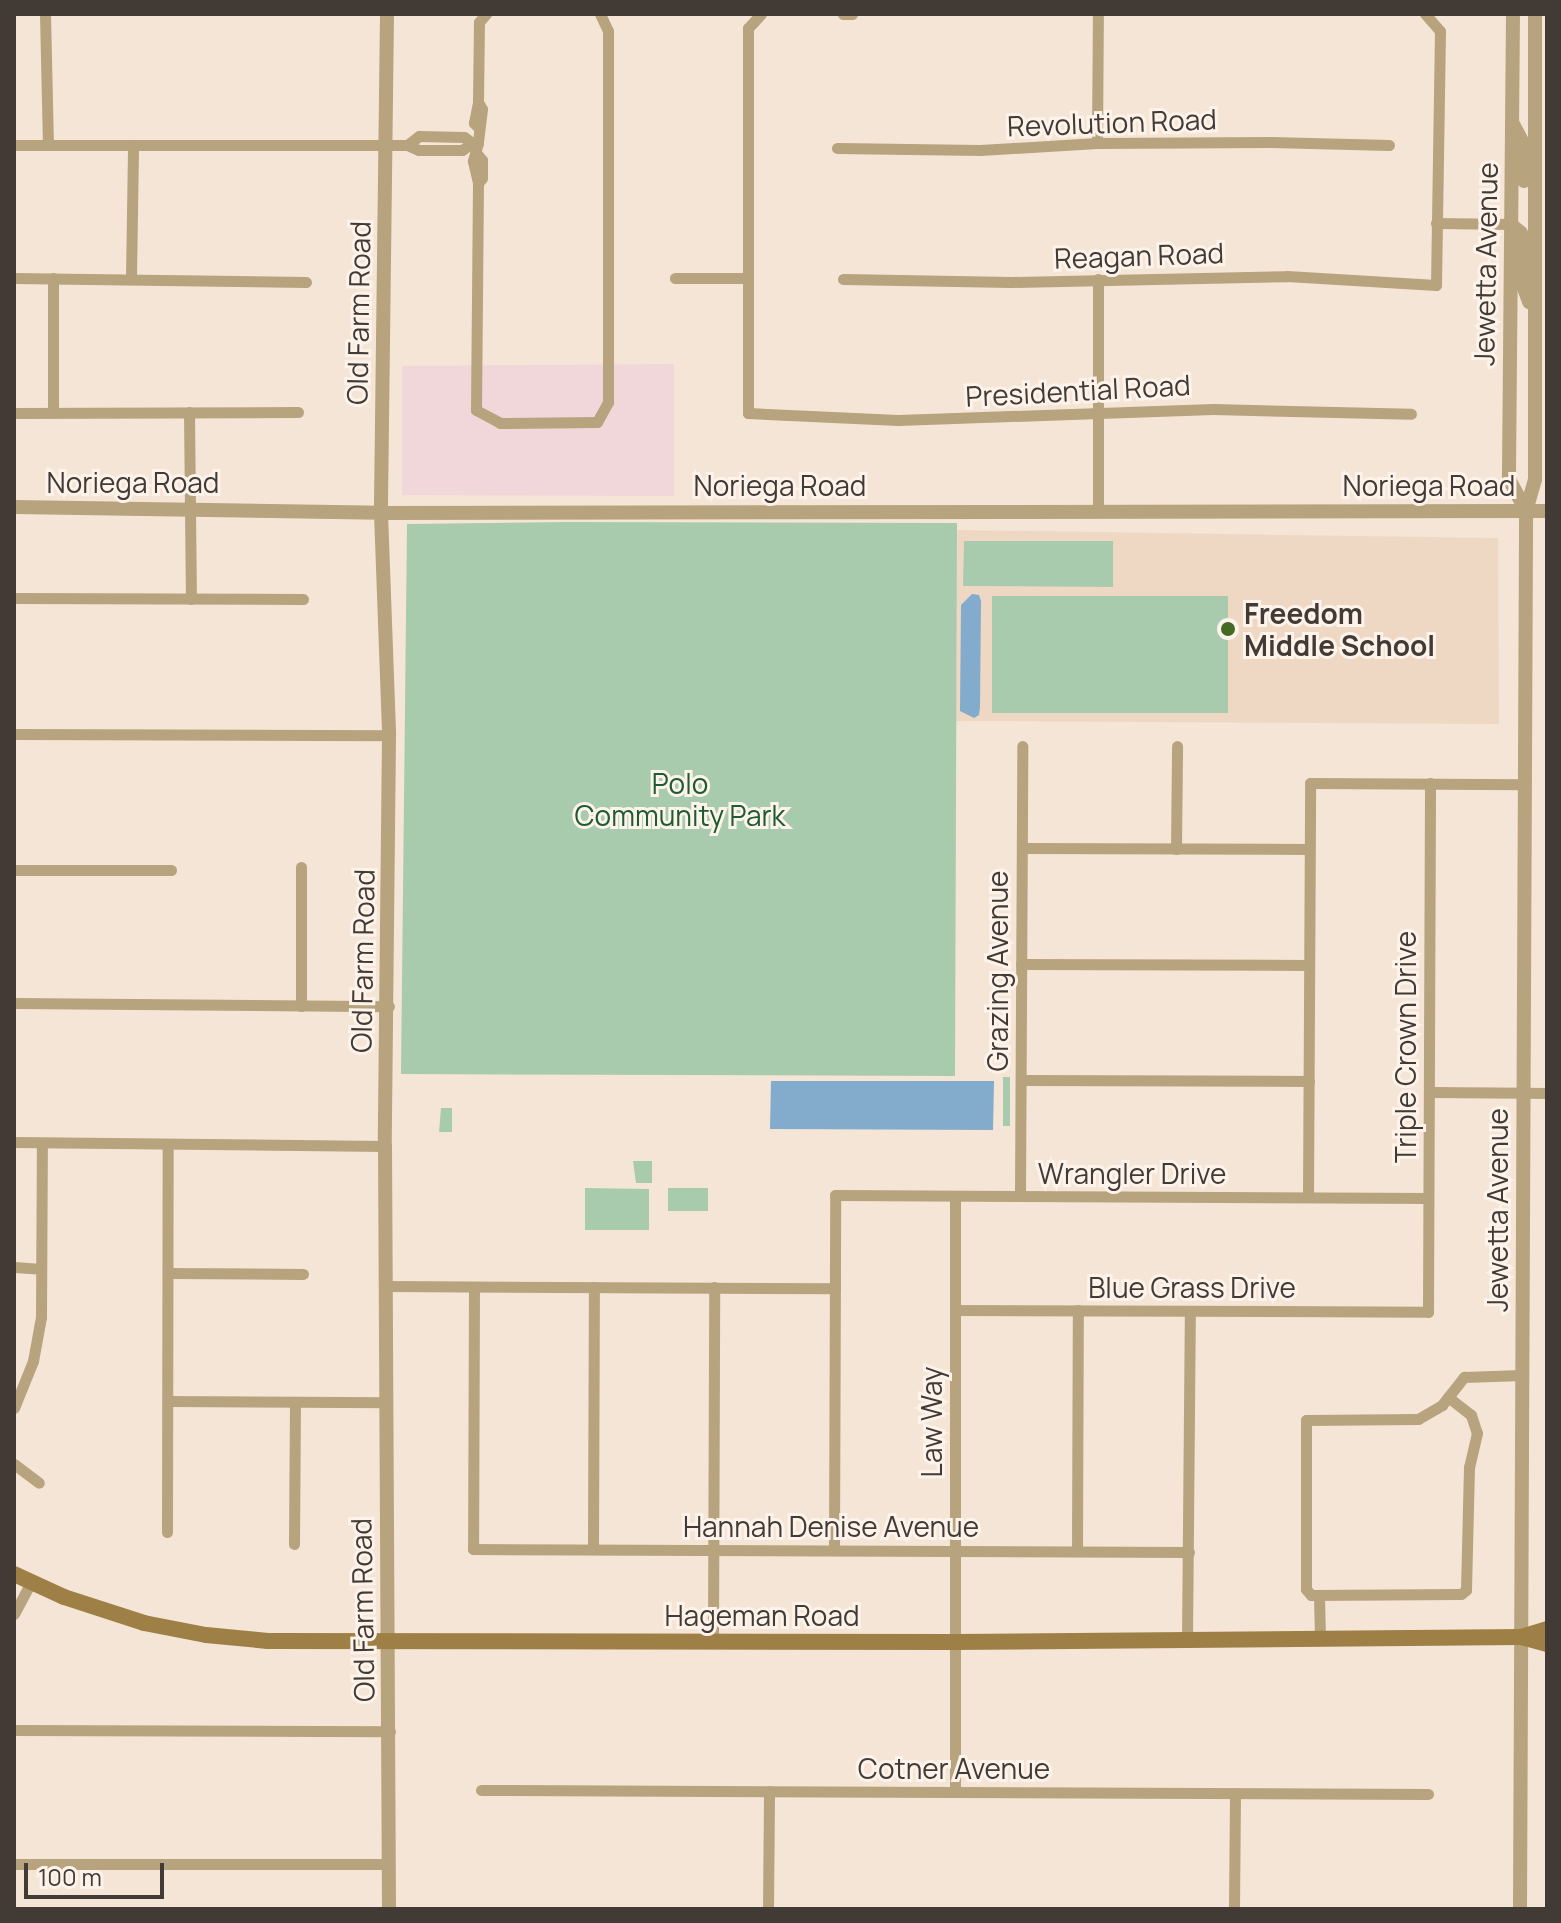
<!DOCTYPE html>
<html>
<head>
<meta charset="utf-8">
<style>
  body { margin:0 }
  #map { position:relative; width:1561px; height:1923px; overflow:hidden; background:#f5e5d6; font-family:Manrope,sans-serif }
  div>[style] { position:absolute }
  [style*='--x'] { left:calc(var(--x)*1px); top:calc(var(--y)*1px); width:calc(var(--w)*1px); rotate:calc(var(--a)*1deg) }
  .commercial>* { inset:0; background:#f1d7da }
  .built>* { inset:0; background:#eed8c4 }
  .green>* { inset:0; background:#a8cbae }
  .water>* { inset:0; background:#83abcb }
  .minor>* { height:11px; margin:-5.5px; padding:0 5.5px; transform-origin:5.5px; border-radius:5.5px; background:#b7a37e }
  .tertiary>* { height:14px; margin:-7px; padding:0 7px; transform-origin:7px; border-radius:7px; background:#b7a37e }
  .secondary>* { height:16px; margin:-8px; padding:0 8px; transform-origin:8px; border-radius:8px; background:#9e8047 }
  .dots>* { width:22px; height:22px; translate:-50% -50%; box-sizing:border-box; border:4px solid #fdf3ea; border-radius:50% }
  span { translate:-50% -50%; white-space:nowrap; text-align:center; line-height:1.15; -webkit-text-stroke:6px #fdf3ea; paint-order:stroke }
  .street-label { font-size:28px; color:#423b35 }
  .poi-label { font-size:28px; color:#423b35; font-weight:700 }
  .left { translate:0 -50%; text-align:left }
  .park-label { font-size:28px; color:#1d5b30 }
  .frame { position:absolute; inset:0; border:16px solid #423b35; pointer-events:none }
  .scale { position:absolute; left:24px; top:1863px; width:140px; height:36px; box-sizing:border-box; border:4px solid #423b35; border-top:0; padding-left:10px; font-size:24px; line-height:28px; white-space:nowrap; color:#423b35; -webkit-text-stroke:6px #fdf3ea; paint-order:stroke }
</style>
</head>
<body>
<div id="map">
  <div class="commercial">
    <i style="clip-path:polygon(674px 364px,674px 496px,402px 495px,402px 366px)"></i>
  </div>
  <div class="built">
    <i style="clip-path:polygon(957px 530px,1498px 538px,1499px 724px,956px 721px)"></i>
  </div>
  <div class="green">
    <i style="clip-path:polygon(568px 522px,957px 523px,955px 1076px,401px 1074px,407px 524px)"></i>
    <i style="clip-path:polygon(964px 541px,1113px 541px,1113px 587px,963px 586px)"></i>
    <i style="clip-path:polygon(992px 596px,1228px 596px,1228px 713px,992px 713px)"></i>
    <i style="clip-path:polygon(1003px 1077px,1010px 1077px,1010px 1126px,1003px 1126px)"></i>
    <i style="clip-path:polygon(441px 1108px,452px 1108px,452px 1132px,439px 1132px)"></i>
    <i style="clip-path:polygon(633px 1161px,652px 1161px,652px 1183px,636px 1183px)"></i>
    <i style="clip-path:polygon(585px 1188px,649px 1189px,649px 1230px,585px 1230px)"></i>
    <i style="clip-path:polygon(668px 1188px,708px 1188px,708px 1211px,668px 1211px)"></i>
  </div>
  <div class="water">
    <i style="clip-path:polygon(972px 594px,979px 595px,981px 601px,980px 707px,979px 715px,974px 718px,960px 711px,961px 605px)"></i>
    <i style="clip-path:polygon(771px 1081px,994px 1081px,993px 1130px,770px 1129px)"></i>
  </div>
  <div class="minor">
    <i style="--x:45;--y:14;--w:131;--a:88.7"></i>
    <i style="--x:761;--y:14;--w:19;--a:133"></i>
    <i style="--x:748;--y:28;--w:385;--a:90"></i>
    <i style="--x:748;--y:413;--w:150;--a:2.7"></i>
    <i style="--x:898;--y:420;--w:315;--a:-2"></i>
    <i style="--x:1213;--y:409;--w:198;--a:1.4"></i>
    <i style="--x:843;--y:14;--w:9;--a:0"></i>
    <i style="--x:478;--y:102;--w:80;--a:-89.3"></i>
    <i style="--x:479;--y:22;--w:11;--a:-49"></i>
    <i style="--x:478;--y:127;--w:6;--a:-135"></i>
    <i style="--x:474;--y:123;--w:21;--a:-79"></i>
    <i style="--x:478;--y:102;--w:8;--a:60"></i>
    <i style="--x:482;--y:109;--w:34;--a:97"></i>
    <i style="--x:472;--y:143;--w:6;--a:0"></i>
    <i style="--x:478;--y:143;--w:19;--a:106"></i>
    <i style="--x:473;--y:161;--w:23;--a:77"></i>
    <i style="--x:478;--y:183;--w:6;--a:-51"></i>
    <i style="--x:482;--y:178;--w:18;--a:-90"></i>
    <i style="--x:482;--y:160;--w:8;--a:-130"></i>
    <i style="--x:1097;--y:143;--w:129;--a:-89.6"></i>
    <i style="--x:14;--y:145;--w:393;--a:0"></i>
    <i style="--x:407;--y:145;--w:13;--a:23"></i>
    <i style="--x:419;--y:150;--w:43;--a:0"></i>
    <i style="--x:462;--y:150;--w:12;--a:-35"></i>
    <i style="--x:472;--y:143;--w:10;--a:-143"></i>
    <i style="--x:464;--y:137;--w:45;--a:-178.7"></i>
    <i style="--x:419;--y:136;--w:15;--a:143"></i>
    <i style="--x:837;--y:148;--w:143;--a:0.8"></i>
    <i style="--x:980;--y:150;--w:117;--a:-3.4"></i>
    <i style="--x:1097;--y:143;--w:174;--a:-0.3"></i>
    <i style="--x:1271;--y:142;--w:118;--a:1.5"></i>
    <i style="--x:478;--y:183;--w:227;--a:90.5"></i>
    <i style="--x:476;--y:410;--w:27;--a:28"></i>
    <i style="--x:500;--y:423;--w:97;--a:-0.6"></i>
    <i style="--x:597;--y:422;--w:23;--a:-61"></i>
    <i style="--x:608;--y:402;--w:371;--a:-90"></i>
    <i style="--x:608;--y:31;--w:19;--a:-115"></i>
    <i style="--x:1436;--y:223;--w:74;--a:0.8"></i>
    <i style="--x:131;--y:277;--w:132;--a:-89.1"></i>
    <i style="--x:14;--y:278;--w:292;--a:0.8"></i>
    <i style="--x:53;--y:278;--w:134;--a:90"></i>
    <i style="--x:675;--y:278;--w:73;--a:0"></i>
    <i style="--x:843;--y:279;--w:168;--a:1"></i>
    <i style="--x:1011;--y:282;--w:276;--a:-1.2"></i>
    <i style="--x:1287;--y:276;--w:149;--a:3.5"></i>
    <i style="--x:1436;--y:285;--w:254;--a:-89.1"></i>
    <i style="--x:1440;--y:31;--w:23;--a:-131"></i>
    <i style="--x:189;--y:412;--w:187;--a:89.4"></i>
    <i style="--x:14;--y:413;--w:284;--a:-0.2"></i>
    <i style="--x:1098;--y:510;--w:231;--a:-90"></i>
    <i style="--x:14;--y:598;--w:289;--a:0.2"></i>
    <i style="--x:14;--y:734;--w:375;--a:0.2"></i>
    <i style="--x:1022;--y:848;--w:287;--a:0.2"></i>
    <i style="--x:1176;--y:849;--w:103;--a:-89.4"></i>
    <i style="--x:14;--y:870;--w:157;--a:0"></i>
    <i style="--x:1021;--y:964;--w:288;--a:0.2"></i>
    <i style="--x:14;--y:1003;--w:375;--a:0.5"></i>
    <i style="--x:301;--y:1006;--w:139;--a:-90"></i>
    <i style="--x:1021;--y:1080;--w:288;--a:0.2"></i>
    <i style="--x:1429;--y:1092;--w:118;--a:0.5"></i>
    <i style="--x:14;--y:1142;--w:371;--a:0.6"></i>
    <i style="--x:1020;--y:1196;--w:450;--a:-89.7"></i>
    <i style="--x:1308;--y:1197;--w:414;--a:-89.7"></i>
    <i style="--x:1310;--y:783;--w:215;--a:0.3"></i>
    <i style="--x:14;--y:1267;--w:27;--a:4"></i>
    <i style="--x:168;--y:1273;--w:135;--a:0.4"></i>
    <i style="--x:387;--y:1286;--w:448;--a:0.3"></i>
    <i style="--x:474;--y:1287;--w:262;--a:90.2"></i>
    <i style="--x:473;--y:1549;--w:716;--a:0.24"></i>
    <i style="--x:955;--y:1310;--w:473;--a:0.2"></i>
    <i style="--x:1428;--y:1312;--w:529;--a:-89.78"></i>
    <i style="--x:1448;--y:1397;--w:29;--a:38"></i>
    <i style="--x:1471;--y:1415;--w:19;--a:72"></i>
    <i style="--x:1477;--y:1433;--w:35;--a:103"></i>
    <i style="--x:1469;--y:1467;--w:123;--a:91.4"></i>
    <i style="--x:1466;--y:1590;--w:6;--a:141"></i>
    <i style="--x:1461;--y:1594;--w:150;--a:179.6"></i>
    <i style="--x:1311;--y:1595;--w:8;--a:-130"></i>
    <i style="--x:1306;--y:1589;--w:169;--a:-90"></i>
    <i style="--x:1306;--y:1420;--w:112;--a:-0.5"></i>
    <i style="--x:1418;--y:1419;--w:28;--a:-30"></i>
    <i style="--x:1442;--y:1405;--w:36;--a:-52"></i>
    <i style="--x:1464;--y:1377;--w:58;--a:-2"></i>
    <i style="--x:168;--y:1401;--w:219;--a:0.3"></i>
    <i style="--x:14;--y:1408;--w:51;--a:-68"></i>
    <i style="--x:33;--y:1361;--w:45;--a:-79.7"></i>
    <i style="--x:41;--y:1317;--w:173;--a:-89.7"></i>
    <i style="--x:14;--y:1464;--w:31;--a:37"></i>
    <i style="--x:167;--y:1532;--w:387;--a:-89.9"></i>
    <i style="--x:294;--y:1544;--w:142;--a:-89.6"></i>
    <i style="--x:593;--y:1549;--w:262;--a:-89.8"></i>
    <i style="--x:834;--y:1550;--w:355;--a:-89.8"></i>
    <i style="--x:835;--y:1195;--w:593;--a:0.29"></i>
    <i style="--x:1077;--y:1551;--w:241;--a:-89.8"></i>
    <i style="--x:1319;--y:1595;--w:44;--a:88.7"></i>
    <i style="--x:14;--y:1614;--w:36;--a:-62"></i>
    <i style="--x:1187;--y:1640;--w:329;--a:-89.5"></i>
    <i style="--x:713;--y:1641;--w:354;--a:-89.8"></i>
    <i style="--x:14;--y:1730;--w:376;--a:0.2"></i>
    <i style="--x:481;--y:1790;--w:947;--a:0.24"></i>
    <i style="--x:955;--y:1792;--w:596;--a:-90"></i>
    <i style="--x:14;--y:1864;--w:375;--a:0"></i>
    <i style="--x:768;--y:1909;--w:118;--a:-89.5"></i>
    <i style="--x:1234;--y:1909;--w:116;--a:-89.5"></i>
  </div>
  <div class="tertiary">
    <i style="--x:387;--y:14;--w:499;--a:90.7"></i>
    <i style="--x:381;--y:513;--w:222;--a:87.9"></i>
    <i style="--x:389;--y:735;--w:411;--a:90.6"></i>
    <i style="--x:385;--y:1146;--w:763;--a:89.7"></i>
    <i style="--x:1513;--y:14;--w:465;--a:90.5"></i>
    <i style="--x:1509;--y:479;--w:36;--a:62"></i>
    <i style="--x:1513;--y:124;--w:24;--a:62"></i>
    <i style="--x:1524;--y:145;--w:36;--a:90"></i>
    <i style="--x:1510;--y:224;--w:14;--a:39"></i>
    <i style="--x:1521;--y:233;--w:55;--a:86.9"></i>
    <i style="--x:1524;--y:288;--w:15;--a:70"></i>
    <i style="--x:14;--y:507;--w:367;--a:0.9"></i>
    <i style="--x:381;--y:513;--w:1166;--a:-0.1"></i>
    <i style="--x:1520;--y:1909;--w:1398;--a:-89.75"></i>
    <i style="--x:1526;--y:511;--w:33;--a:-74"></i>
    <i style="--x:1535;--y:479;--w:465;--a:-90"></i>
  </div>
  <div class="secondary">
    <i style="--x:14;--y:1574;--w:55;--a:24.7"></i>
    <i style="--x:64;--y:1597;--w:84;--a:18"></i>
    <i style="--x:144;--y:1623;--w:63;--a:11"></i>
    <i style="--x:206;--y:1635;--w:62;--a:5.5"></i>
    <i style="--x:268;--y:1641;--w:687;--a:0.08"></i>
    <i style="--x:955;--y:1642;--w:566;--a:-0.51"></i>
    <i style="--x:1521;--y:1637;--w:27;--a:15"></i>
    <i style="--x:1521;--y:1637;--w:27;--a:-17"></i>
  </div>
  <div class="dots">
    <i style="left:1228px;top:629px;background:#436b25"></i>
  </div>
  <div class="street-label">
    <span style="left:1112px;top:122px;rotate:-2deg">Revolution Road</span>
    <span style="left:1139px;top:255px;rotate:-2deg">Reagan Road</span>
    <span style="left:1485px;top:264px;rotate:-89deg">Jewetta Avenue</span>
    <span style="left:358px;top:313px;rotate:-89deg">Old Farm Road</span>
    <span style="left:1078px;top:390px;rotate:-3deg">Presidential Road</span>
    <span style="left:133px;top:482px">Noriega Road</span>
    <span style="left:780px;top:485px">Noriega Road</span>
    <span style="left:1429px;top:485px">Noriega Road</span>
    <span style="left:362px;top:961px;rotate:-89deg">Old Farm Road</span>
    <span style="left:997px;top:971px;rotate:-90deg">Grazing Avenue</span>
    <span style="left:1405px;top:1047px;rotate:-90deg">Triple Crown Drive</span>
    <span style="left:1132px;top:1173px">Wrangler Drive</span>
    <span style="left:1497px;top:1210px;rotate:-90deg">Jewetta Avenue</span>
    <span style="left:1192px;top:1287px">Blue Grass Drive</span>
    <span style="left:931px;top:1422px;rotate:-90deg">Law Way</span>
    <span style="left:831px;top:1526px">Hannah Denise Avenue</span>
    <span style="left:362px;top:1610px;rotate:-91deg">Old Farm Road</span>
    <span style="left:762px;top:1615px">Hageman Road</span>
    <span style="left:954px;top:1768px">Cotner Avenue</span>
  </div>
  <div class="poi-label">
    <span class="left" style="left:1244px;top:629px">Freedom<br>Middle School</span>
  </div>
  <div class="park-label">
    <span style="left:680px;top:799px">Polo<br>Community Park</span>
  </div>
  <div class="frame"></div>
  <div class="scale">100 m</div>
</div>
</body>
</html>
